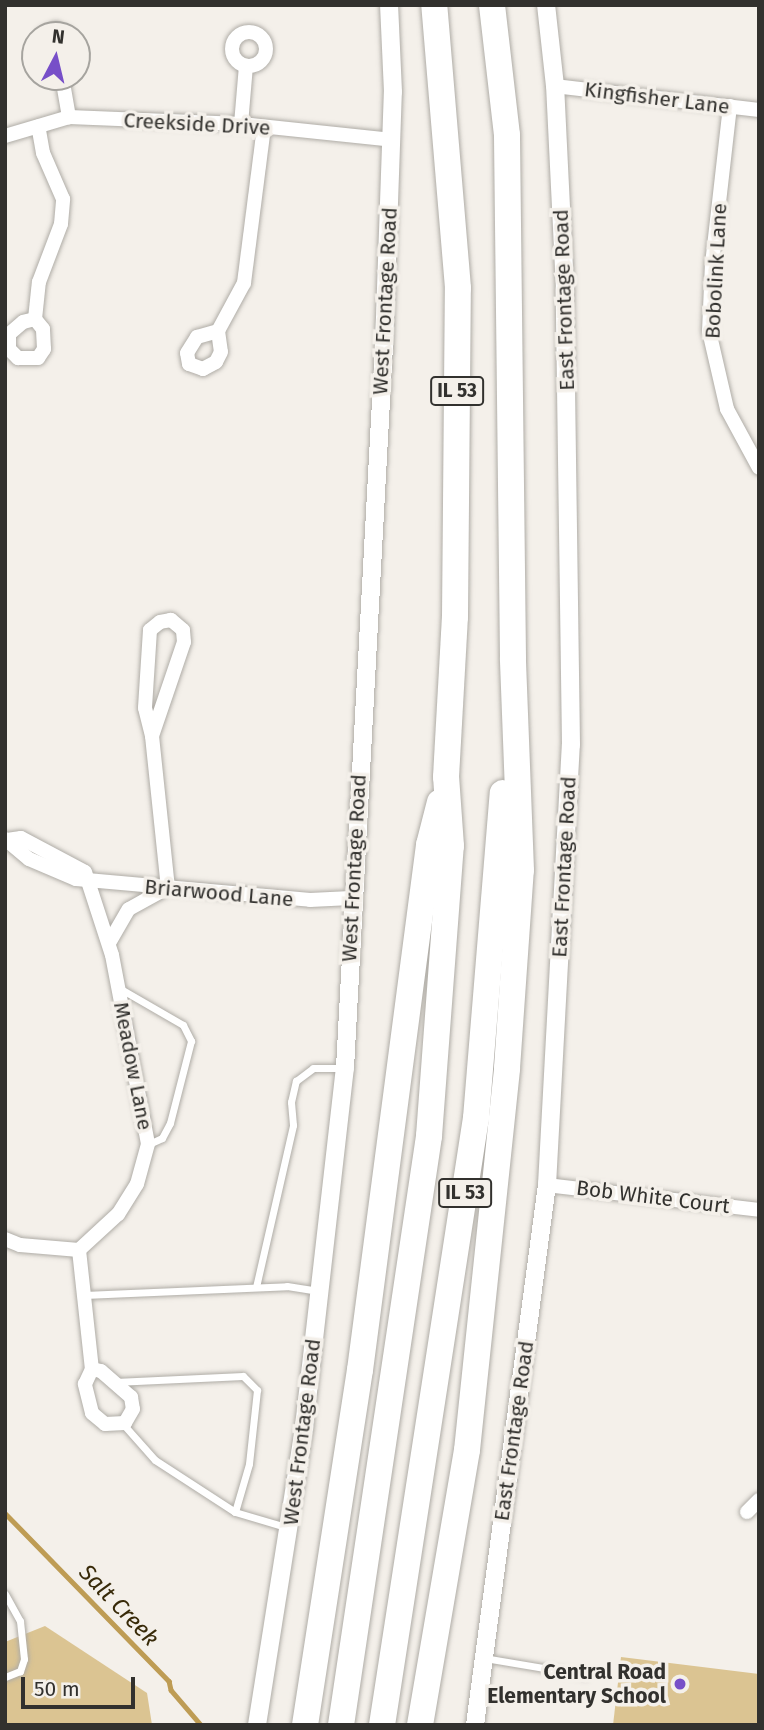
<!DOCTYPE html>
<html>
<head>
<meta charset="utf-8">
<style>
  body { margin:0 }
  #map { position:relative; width:764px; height:1730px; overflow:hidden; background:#f4f0ea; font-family:"Fira Sans",sans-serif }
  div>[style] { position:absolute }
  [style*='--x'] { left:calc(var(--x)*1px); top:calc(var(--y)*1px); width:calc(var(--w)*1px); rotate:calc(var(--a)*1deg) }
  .green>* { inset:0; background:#dbc492 }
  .stream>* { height:4.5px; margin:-2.25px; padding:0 2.25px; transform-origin:2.25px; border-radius:2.25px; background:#be9c54 }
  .roads { filter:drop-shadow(0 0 2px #afaca6) drop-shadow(0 0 2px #afaca6) }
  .service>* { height:7px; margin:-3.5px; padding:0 3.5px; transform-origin:3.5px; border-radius:3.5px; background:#fff }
  .minor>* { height:14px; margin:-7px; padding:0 7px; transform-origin:7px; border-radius:7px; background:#fff }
  .minor>.ring { margin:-7px; padding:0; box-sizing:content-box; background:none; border:14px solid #fff; border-radius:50% }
  .tertiary>* { height:18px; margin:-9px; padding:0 9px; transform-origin:9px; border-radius:9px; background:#fff }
  .motorway>* { height:26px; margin:-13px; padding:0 13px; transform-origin:13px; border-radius:13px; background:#fff }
  .dots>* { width:19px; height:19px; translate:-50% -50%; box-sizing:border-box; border:4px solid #f4f0ea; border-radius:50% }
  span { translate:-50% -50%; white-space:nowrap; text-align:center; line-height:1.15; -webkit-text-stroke:7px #f4f0ea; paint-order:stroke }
  .shield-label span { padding:2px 5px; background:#f4f0ea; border:2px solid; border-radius:5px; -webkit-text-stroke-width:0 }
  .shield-label { font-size:19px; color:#32312e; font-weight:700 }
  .street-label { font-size:21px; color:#32312e }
  .poi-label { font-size:21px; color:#32312e; font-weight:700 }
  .right { translate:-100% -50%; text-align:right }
  .water-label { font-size:23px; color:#382a09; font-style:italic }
  .frame { position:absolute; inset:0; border:7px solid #32312e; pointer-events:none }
  .north { position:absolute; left:21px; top:21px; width:70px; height:70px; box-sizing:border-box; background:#f4f0ea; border:2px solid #a6a49f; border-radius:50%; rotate:7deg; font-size:19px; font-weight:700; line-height:28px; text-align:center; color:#32312e }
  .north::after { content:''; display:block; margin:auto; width:24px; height:32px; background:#774fc8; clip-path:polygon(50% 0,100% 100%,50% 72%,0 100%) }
  .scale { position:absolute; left:21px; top:1677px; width:114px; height:32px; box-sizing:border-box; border:4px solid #32312e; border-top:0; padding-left:9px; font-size:21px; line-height:24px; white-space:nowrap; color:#32312e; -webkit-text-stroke:5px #f4f0ea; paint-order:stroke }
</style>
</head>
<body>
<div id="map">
  <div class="green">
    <i style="clip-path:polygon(45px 1626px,147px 1693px,152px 1725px,5px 1725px,5px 1642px)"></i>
    <i style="clip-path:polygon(621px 1657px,759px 1674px,759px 1725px,613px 1725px)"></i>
  </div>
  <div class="stream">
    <i style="--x:5;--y:1513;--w:235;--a:45.7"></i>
    <i style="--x:169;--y:1681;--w:9;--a:77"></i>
    <i style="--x:171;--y:1690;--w:46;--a:49.4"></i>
  </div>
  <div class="roads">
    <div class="service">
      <i style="--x:119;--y:988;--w:74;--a:30"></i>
      <i style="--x:183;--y:1025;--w:18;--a:63"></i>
      <i style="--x:191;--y:1041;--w:85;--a:104.4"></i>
      <i style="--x:170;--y:1123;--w:17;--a:118"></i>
      <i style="--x:162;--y:1138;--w:14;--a:155"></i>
      <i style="--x:256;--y:1287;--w:166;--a:-77.1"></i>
      <i style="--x:293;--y:1125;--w:23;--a:-95"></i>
      <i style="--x:291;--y:1102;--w:22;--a:-77"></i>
      <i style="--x:296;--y:1081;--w:21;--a:-37"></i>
      <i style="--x:313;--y:1068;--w:31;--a:0"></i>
      <i style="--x:84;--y:1295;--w:203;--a:-2.5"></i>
      <i style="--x:287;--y:1286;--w:32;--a:9"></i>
      <i style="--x:115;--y:1382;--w:128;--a:-2.7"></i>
      <i style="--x:243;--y:1376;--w:20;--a:45"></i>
      <i style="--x:257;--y:1390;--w:74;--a:96.2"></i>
      <i style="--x:249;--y:1464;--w:50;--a:106.3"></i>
      <i style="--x:123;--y:1424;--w:48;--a:48.4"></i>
      <i style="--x:155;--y:1460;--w:95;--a:33"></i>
      <i style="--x:235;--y:1512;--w:56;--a:16.5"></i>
      <i style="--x:5;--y:1594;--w:31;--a:61"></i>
      <i style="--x:20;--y:1621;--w:38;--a:84"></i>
      <i style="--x:24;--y:1659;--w:13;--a:108"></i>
      <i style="--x:20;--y:1671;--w:16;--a:158"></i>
      <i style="--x:484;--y:1658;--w:103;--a:9.5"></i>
    </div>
    <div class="minor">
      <i class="ring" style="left:232px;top:32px;width:20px;height:20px"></i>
      <i style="--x:43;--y:35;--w:14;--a:-25"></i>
      <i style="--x:56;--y:29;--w:13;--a:27"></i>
      <i style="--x:62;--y:77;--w:41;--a:80.1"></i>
      <i style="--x:555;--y:86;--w:205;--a:6.7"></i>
      <i style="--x:730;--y:106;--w:158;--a:96.5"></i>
      <i style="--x:712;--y:263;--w:68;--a:92.5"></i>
      <i style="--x:709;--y:331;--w:80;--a:77"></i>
      <i style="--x:727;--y:409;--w:67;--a:61.5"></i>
      <i style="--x:241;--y:124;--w:58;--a:-85.1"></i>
      <i style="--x:5;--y:136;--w:67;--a:-16.5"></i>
      <i style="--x:69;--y:117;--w:172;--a:2.3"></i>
      <i style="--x:241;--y:124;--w:152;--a:6"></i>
      <i style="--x:35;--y:319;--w:12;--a:166"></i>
      <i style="--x:23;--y:322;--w:18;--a:139"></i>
      <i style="--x:9;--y:334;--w:15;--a:90"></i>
      <i style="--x:9;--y:349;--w:13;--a:45"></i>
      <i style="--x:18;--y:358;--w:20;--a:0"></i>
      <i style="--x:38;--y:358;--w:11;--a:-56"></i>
      <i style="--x:44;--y:349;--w:20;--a:-93"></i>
      <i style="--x:43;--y:329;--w:13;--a:-129"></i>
      <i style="--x:35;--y:319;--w:37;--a:-84"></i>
      <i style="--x:39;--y:282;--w:62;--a:-69.2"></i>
      <i style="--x:61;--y:224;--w:25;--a:-85"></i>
      <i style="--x:63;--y:199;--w:50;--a:-113.5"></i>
      <i style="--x:43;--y:153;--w:27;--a:-100"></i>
      <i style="--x:218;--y:331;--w:21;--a:82"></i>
      <i style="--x:221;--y:352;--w:11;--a:117"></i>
      <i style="--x:216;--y:362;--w:15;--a:152"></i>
      <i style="--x:203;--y:369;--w:15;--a:-160"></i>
      <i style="--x:189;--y:364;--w:11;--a:-100"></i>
      <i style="--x:187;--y:353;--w:19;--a:-58"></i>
      <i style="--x:197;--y:337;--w:22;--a:-16"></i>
      <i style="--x:218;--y:331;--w:55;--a:-61.6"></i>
      <i style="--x:244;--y:283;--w:157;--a:-82.7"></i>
      <i style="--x:152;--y:736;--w:99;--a:-71.2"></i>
      <i style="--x:184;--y:642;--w:12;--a:-95"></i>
      <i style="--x:183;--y:630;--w:16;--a:-140"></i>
      <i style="--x:171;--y:620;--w:11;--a:170"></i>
      <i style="--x:160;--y:622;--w:13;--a:141"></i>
      <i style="--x:150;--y:630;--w:78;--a:93.7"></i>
      <i style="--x:145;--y:708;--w:29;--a:76"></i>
      <i style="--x:152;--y:736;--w:153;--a:84"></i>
      <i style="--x:5;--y:839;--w:31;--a:40"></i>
      <i style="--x:29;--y:859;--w:51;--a:23.1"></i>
      <i style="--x:76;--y:879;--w:235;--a:5.1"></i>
      <i style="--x:310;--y:900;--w:41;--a:-2.8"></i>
      <i style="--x:7;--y:840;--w:14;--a:-8"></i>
      <i style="--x:21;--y:838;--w:72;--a:28"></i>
      <i style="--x:85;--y:872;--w:87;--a:72"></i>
      <i style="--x:112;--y:955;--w:192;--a:79.2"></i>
      <i style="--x:148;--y:1144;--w:41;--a:105.4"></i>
      <i style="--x:137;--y:1184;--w:36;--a:122"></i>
      <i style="--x:118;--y:1214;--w:53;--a:137.3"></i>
      <i style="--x:79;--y:1250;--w:120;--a:83.8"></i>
      <i style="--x:109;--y:943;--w:39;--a:-60"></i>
      <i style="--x:129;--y:909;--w:39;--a:-29"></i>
      <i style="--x:547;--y:1185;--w:213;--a:6.7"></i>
      <i style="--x:5;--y:1239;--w:16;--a:22"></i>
      <i style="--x:20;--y:1245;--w:59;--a:4.8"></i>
      <i style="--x:92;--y:1369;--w:9;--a:13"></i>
      <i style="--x:101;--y:1371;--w:40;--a:41"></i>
      <i style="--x:131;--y:1397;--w:12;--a:81"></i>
      <i style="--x:133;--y:1409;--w:16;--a:120"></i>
      <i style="--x:125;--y:1423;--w:20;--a:177"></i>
      <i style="--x:105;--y:1424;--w:17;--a:-140"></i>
      <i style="--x:92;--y:1413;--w:30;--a:-104"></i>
      <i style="--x:85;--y:1384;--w:17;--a:-65"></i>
      <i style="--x:747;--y:1512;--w:17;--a:-45"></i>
    </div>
    <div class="tertiary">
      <i style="--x:257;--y:1725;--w:302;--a:-81"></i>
      <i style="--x:304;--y:1427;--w:361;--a:-83.5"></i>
      <i style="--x:345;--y:1068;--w:723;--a:-86.91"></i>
      <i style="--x:384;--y:346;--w:254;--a:-88"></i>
      <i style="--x:393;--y:92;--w:87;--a:-92.6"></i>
      <i style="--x:475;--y:1725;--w:545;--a:-82.41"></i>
      <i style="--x:547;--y:1185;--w:441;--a:-86.9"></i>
      <i style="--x:571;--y:745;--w:456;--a:-90.8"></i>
      <i style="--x:565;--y:289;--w:203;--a:-92.8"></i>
      <i style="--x:555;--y:86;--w:81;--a:-96.3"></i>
    </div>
    <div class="motorway">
      <i style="--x:305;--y:1725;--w:359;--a:-81.2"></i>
      <i style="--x:360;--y:1370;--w:530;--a:-82.51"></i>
      <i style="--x:429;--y:845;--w:44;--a:-75.7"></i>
      <i style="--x:341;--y:1725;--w:596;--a:-81.5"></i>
      <i style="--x:429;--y:1136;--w:291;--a:-85.7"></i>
      <i style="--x:451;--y:846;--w:69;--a:-94.1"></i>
      <i style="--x:446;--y:777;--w:160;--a:-86.8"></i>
      <i style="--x:455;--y:617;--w:329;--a:-89.5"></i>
      <i style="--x:458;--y:288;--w:284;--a:-94.8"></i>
      <i style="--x:382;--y:1725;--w:614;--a:-81.2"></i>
      <i style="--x:476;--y:1118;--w:326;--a:-85.3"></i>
      <i style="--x:420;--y:1725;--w:279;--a:-80.3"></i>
      <i style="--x:467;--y:1450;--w:384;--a:-84"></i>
      <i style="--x:507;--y:1068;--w:198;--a:-86"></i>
      <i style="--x:521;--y:870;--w:212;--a:-92.2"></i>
      <i style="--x:513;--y:658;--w:523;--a:-90.66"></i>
      <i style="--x:507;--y:135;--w:131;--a:-96.6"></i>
    </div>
  </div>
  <div class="dots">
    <i style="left:680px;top:1684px;background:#774fc8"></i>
  </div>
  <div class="shield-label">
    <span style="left:457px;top:391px">IL 53</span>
    <span style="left:465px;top:1193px">IL 53</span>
  </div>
  <div class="street-label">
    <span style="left:657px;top:98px;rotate:7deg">Kingfisher Lane</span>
    <span style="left:197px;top:124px;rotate:3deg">Creekside Drive</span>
    <span style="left:716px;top:271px;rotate:-87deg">Bobolink Lane</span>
    <span style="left:564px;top:300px;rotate:-92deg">East Frontage Road</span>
    <span style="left:385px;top:301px;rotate:-87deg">West Frontage Road</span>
    <span style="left:564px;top:867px;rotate:-87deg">East Frontage Road</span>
    <span style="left:354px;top:868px;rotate:-87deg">West Frontage Road</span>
    <span style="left:219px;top:893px;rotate:5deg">Briarwood Lane</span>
    <span style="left:133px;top:1066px;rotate:79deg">Meadow Lane</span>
    <span style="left:653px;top:1197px;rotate:7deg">Bob White Court</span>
    <span style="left:514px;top:1431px;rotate:-82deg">East Frontage Road</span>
    <span style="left:302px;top:1432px;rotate:-83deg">West Frontage Road</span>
  </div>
  <div class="poi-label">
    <span class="right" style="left:666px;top:1684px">Central Road<br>Elementary School</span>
  </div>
  <div class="water-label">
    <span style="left:119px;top:1605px;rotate:46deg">Salt Creek</span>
  </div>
  <div class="frame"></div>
  <div class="north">N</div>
  <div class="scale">50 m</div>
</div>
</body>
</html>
